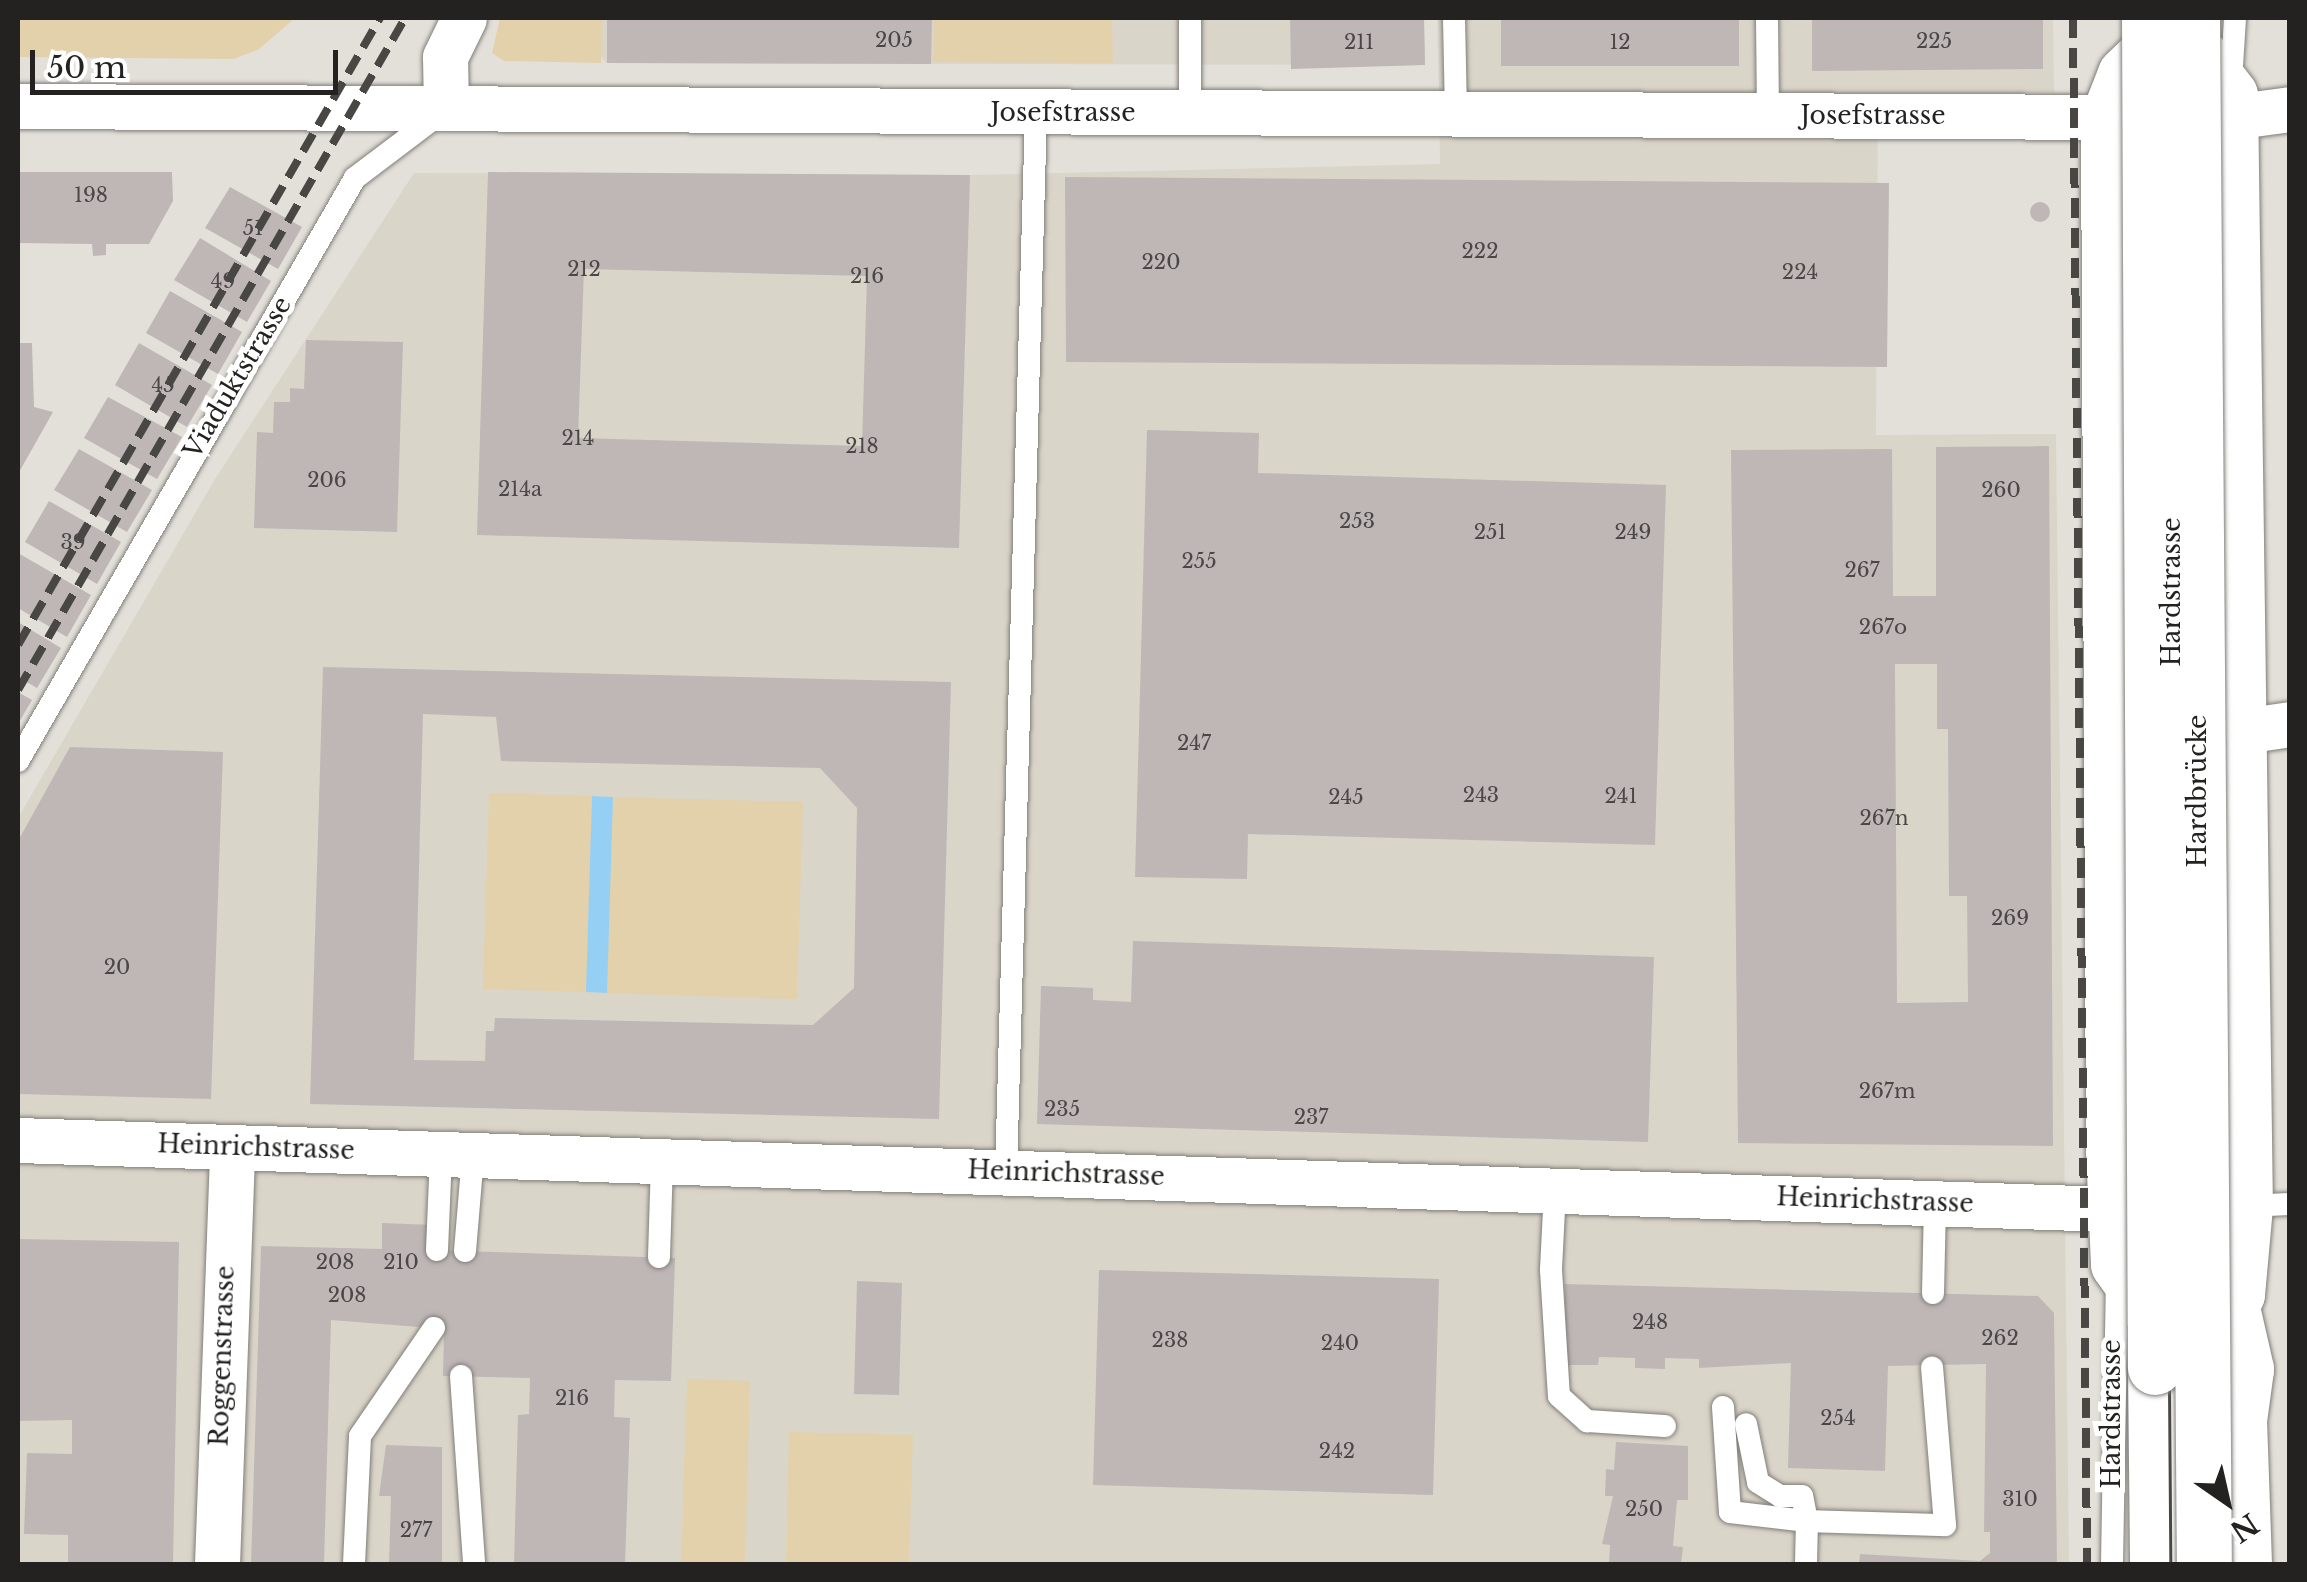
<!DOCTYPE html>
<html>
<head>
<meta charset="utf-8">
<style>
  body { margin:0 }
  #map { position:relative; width:2307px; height:1582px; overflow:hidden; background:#e3e0da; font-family:"Libre Baskerville",serif }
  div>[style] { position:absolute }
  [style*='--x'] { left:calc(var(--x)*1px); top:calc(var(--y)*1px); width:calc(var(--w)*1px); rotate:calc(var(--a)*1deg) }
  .built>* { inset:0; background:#dad5c9 }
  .green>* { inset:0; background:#e2d1ab }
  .water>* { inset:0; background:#95d0f4 }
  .building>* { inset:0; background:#beb7b6 }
  .round { border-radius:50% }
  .roads { filter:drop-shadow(0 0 2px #807e79) drop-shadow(0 0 2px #807e79) }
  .service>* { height:22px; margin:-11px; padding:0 11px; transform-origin:11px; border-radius:11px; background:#fff }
  .minor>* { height:45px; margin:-22.5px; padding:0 22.5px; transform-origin:22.5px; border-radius:22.5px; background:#fff }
  .tertiary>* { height:55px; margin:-27.5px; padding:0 27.5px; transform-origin:27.5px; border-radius:27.5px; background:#fff }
  .primary>* { height:55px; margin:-27.5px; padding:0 27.5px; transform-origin:27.5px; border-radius:27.5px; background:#fff }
  .tram>* { height:2.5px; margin:-1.25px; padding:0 1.25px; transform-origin:1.25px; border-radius:1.25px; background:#484744 }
  .rail>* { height:8px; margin-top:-4px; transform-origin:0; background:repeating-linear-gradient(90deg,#484744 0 20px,transparent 0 30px) }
  .bridges { filter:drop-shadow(0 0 2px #807e79) drop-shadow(0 0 2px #807e79) }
  .primary-bridge>* { height:55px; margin:-27.5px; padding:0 27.5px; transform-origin:27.5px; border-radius:27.5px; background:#fff }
  span { translate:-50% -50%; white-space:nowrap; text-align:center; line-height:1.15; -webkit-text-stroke:10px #fff; paint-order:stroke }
  .number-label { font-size:20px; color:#4a4746 }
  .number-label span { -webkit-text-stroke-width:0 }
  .street-label { font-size:25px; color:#232220 }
  .frame { position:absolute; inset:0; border:20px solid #232220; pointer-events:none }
  .north { position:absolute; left:2177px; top:1452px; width:100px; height:100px; -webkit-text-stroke:8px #fff; paint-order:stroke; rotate:146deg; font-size:28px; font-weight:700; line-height:40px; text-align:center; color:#232220 }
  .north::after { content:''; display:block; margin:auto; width:35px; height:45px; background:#232220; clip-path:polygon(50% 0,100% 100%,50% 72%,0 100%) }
  .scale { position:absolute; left:30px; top:50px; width:308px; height:45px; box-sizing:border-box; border:5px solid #232220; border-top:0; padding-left:12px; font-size:30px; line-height:35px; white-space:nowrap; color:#232220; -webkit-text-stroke:8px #fff; paint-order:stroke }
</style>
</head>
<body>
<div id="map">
  <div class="built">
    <i style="clip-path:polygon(564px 18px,1424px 18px,1425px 65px,607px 63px)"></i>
    <i style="clip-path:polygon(1438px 18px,2053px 18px,2054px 92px,1878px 99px,1876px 435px,2056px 434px,2069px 1564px,18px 1564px,18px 818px,215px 479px,414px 173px,970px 175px,1440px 164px)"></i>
  </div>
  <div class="green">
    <i style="clip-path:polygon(18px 18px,295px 18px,259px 49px,234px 59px,18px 57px)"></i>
    <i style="clip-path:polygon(500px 18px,602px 18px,601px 63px,504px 61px,492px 53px)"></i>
    <i style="clip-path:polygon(934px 18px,1112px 18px,1113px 63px,934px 62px)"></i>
    <i style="clip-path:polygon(489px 793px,592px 796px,586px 992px,483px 989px)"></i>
    <i style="clip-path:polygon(613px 797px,803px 802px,797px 999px,607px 993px)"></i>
    <i style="clip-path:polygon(687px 1379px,750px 1381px,745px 1564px,681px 1564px)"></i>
    <i style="clip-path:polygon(789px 1432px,913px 1435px,909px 1564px,786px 1564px)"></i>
  </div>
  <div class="water">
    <i style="clip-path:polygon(592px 796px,613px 797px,607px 993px,586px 992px)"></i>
  </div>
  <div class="building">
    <i style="clip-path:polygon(607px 18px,932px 18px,931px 64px,607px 63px)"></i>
    <i style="clip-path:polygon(1290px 18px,1424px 18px,1425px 65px,1291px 69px)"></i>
    <i style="clip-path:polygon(1501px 18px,1739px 18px,1739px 66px,1501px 66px)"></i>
    <i style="clip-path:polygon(1812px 18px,2043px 18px,2043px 69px,1812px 71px)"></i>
    <i style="clip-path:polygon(18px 172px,172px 172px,173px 201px,149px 244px,106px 244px,106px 255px,93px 256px,92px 244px,18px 243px)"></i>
    <i style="clip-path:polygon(evenodd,488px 172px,970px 175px,959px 548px,477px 535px,488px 172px,584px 269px,867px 276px,862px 446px,578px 438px,584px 269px)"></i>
    <i style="clip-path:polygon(1065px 177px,1889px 183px,1887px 367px,1066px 362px)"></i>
    <i style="clip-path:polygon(230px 187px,302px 227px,278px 269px,205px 228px)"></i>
    <i class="round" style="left:2030px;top:202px;width:20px;height:20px"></i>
    <i style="clip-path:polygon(200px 238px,271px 281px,247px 322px,174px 280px)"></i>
    <i style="clip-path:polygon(170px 291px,242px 332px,218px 374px,146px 333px)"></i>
    <i style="clip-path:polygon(306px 340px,403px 342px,397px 532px,254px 528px,257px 432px,273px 433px,274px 402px,290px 402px,290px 388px,304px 389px)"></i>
    <i style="clip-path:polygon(18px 343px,32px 343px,34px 407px,53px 412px,18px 474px)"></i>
    <i style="clip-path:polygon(139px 343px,212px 385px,187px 427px,115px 385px)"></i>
    <i style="clip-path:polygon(108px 397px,182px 437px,157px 479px,84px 438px)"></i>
    <i style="clip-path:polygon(1147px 430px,1259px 433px,1258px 473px,1666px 485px,1655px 845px,1248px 834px,1247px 879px,1135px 877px)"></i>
    <i style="clip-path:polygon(evenodd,2049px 446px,2053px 1146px,1738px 1143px,1731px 450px,1892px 449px,1893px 596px,1936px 596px,1936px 447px,2049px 446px,1895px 664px,1937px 664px,1937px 729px,1948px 729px,1949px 896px,1967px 896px,1968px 1002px,1897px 1003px,1895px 664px)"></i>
    <i style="clip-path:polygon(79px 449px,152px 490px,127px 532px,54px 490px)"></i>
    <i style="clip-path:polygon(49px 501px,121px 542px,97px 584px,25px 542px)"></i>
    <i style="clip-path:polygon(18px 553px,91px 595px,67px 637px,18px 608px)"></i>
    <i style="clip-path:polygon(18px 622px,61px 648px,37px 688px,18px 677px)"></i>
    <i style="clip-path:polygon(evenodd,323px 667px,951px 682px,939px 1119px,310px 1104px,323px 667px,423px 714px,496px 717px,501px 761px,820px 768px,857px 808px,854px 988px,813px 1025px,495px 1018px,494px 1031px,486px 1031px,485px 1061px,414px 1060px,423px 714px)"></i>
    <i style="clip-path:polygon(18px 692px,32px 700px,18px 724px)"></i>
    <i style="clip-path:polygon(70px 747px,223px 752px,211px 1099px,18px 1094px,18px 841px)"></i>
    <i style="clip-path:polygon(1133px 941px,1654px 957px,1648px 1142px,1037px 1124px,1041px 986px,1093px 988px,1093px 1000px,1131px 1002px)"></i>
    <i style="clip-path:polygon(382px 1223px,432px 1225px,431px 1250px,675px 1258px,671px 1381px,615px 1380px,614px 1417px,630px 1418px,625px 1564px,514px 1564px,518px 1415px,529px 1414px,530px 1378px,443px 1376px,444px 1329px,331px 1320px,324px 1564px,251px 1564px,261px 1246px,382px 1249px)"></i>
    <i style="clip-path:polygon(18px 1239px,179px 1242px,173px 1564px,68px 1564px,68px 1535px,24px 1534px,27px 1453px,72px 1454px,72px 1420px,18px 1421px)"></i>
    <i style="clip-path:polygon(1099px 1270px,1439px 1279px,1433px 1495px,1093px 1485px)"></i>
    <i style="clip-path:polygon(857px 1281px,902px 1283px,899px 1395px,854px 1394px)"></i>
    <i style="clip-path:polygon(1565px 1284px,2038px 1296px,2054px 1313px,2057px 1564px,1859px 1564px,1860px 1554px,1980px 1561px,1990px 1553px,1990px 1532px,1984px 1532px,1986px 1364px,1888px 1366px,1885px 1471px,1788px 1468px,1791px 1363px,1699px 1368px,1699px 1359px,1665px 1358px,1665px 1369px,1635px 1368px,1635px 1358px,1599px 1357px,1598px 1365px,1563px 1365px)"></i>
    <i style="clip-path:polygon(1616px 1442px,1688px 1446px,1688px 1500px,1677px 1500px,1673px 1546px,1683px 1547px,1681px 1564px,1609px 1564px,1610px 1545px,1602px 1544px,1613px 1496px,1605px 1496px,1606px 1469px,1614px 1470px)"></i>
    <i style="clip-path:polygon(386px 1445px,442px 1447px,442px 1564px,389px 1564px,391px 1496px,379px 1496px)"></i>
  </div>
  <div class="roads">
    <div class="service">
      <i style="--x:1190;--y:18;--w:94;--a:90"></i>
      <i style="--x:1454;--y:18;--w:96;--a:88.8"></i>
      <i style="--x:1767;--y:18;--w:97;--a:89.4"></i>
      <i style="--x:2231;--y:82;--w:64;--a:-86.4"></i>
      <i style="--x:18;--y:761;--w:673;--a:-59.97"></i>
      <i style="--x:355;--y:178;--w:108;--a:-37.1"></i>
      <i style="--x:1006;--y:1173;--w:1059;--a:-88.38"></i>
      <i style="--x:1555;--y:1190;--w:80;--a:92.9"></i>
      <i style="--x:1551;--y:1270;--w:126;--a:86.4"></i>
      <i style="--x:1559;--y:1396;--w:38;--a:42"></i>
      <i style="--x:1587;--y:1421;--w:78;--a:3.7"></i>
      <i style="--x:2245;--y:1206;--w:45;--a:-2.5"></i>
      <i style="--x:437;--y:1250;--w:96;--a:-87.6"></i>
      <i style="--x:465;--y:1251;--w:96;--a:-85.2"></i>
      <i style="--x:659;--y:1257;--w:96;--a:-88.2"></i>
      <i style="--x:1933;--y:1293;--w:90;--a:-88.7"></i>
      <i style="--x:461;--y:1376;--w:188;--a:86"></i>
      <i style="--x:1723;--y:1407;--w:105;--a:86.2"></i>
      <i style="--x:1730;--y:1512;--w:78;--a:6.7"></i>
      <i style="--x:1807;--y:1521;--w:25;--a:-101"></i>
      <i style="--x:1802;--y:1496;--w:22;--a:180"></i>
      <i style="--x:1780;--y:1496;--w:26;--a:-148"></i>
      <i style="--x:1758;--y:1482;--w:59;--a:-101.7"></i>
      <i style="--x:354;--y:1564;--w:128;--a:-87.3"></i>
      <i style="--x:360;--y:1436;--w:131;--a:-55.6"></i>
      <i style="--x:1806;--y:1564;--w:43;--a:-88.7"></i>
      <i style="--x:1807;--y:1521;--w:138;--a:1.7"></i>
      <i style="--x:1945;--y:1525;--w:158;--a:-94.7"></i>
      <i style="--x:2112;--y:1564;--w:287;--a:-89"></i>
    </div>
    <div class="minor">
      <i style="--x:18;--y:106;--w:2090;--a:0.3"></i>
      <i style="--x:446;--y:108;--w:51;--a:-91.1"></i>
      <i style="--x:445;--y:57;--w:43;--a:-64"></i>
      <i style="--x:2231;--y:117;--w:60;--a:-7.7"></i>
      <i style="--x:2236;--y:732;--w:55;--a:-8.4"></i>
      <i style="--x:18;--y:1140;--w:2097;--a:1.89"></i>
      <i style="--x:217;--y:1564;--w:417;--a:-87.9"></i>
    </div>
    <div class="tertiary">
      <i style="--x:2169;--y:47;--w:28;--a:10"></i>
      <i style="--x:2197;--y:52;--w:54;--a:52.5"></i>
      <i style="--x:2230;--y:95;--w:1111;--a:89.23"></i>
      <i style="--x:2245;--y:1206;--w:88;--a:95.2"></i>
      <i style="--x:2237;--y:1294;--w:31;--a:144"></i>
      <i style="--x:2212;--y:1312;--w:34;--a:173"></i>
      <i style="--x:2178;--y:1316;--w:29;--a:-166"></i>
      <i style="--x:2150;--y:1309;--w:55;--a:-125.4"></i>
      <i style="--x:2118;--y:1264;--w:115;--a:-92.5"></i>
      <i style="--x:2113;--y:1149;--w:1032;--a:-90.28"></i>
      <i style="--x:2108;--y:117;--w:46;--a:-68.4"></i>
      <i style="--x:2125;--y:74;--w:32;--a:-44"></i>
      <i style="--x:2148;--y:52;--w:22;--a:-13"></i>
      <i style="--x:2230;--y:1299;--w:72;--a:77.1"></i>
      <i style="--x:2246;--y:1369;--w:51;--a:97.8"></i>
      <i style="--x:2239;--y:1420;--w:144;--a:88"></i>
    </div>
    <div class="primary">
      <i style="--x:2155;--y:1367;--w:197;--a:89.4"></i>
    </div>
  </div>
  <div class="tram">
    <i style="--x:2159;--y:18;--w:1546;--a:89.56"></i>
    <i style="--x:2178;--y:18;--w:1546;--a:89.59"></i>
  </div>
  <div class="rail">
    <i style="--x:2073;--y:18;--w:1546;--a:89.48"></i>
    <i style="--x:18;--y:645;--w:724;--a:-60"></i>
    <i style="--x:18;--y:690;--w:775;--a:-60.06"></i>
  </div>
  <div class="bridges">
    <div class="primary-bridge">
      <i style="--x:2149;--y:18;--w:1349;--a:89.75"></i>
      <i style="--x:2192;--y:18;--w:1546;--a:89.56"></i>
    </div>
  </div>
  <div class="number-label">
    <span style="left:894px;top:40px">205</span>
    <span style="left:1934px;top:41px">225</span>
    <span style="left:1359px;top:42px">211</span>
    <span style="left:1620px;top:42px">12</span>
    <span style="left:91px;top:195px">198</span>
    <span style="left:253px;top:228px">51</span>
    <span style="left:1480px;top:251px">222</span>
    <span style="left:1161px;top:262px">220</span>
    <span style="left:584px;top:269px">212</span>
    <span style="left:1800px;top:272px">224</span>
    <span style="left:867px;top:276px">216</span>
    <span style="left:223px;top:281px">49</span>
    <span style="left:163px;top:385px">45</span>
    <span style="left:578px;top:438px">214</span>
    <span style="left:862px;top:446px">218</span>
    <span style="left:327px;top:480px">206</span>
    <span style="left:520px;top:489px">214a</span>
    <span style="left:2001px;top:490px">260</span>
    <span style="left:1357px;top:521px">253</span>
    <span style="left:1490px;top:532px">251</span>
    <span style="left:1633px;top:532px">249</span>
    <span style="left:73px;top:542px">39</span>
    <span style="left:1199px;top:561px">255</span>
    <span style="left:1862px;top:570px">267</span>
    <span style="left:1883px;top:627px">267o</span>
    <span style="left:1194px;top:743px">247</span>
    <span style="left:1481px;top:795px">243</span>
    <span style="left:1621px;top:796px">241</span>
    <span style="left:1346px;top:797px">245</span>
    <span style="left:1884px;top:818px">267n</span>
    <span style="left:2010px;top:918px">269</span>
    <span style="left:117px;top:967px">20</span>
    <span style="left:1887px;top:1091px">267m</span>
    <span style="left:1062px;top:1109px">235</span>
    <span style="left:1311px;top:1117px">237</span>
    <span style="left:335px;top:1262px">208</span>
    <span style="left:401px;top:1262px">210</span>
    <span style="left:347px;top:1295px">208</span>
    <span style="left:1650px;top:1322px">248</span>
    <span style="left:2000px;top:1338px">262</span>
    <span style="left:1170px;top:1340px">238</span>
    <span style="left:1340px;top:1343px">240</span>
    <span style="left:572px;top:1398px">216</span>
    <span style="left:1838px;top:1418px">254</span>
    <span style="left:1337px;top:1451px">242</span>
    <span style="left:2020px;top:1499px">310</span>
    <span style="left:1644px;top:1509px">250</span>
    <span style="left:416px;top:1530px">277</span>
  </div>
  <div class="street-label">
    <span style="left:1063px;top:113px">Josefstrasse</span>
    <span style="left:1873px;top:116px">Josefstrasse</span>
    <span style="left:238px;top:378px;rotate:-59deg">Viaduktstrasse</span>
    <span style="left:2172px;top:592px;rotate:-90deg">Hardstrasse</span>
    <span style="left:2198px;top:791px;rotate:-90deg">Hardbrücke</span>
    <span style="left:256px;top:1148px;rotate:2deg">Heinrichstrasse</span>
    <span style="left:1066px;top:1174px;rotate:2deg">Heinrichstrasse</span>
    <span style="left:1875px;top:1201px;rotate:2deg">Heinrichstrasse</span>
    <span style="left:223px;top:1356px;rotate:-88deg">Roggenstrasse</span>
    <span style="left:2112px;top:1414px;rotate:-90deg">Hardstrasse</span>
  </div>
  <div class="frame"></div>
  <div class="north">N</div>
  <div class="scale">50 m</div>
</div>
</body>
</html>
